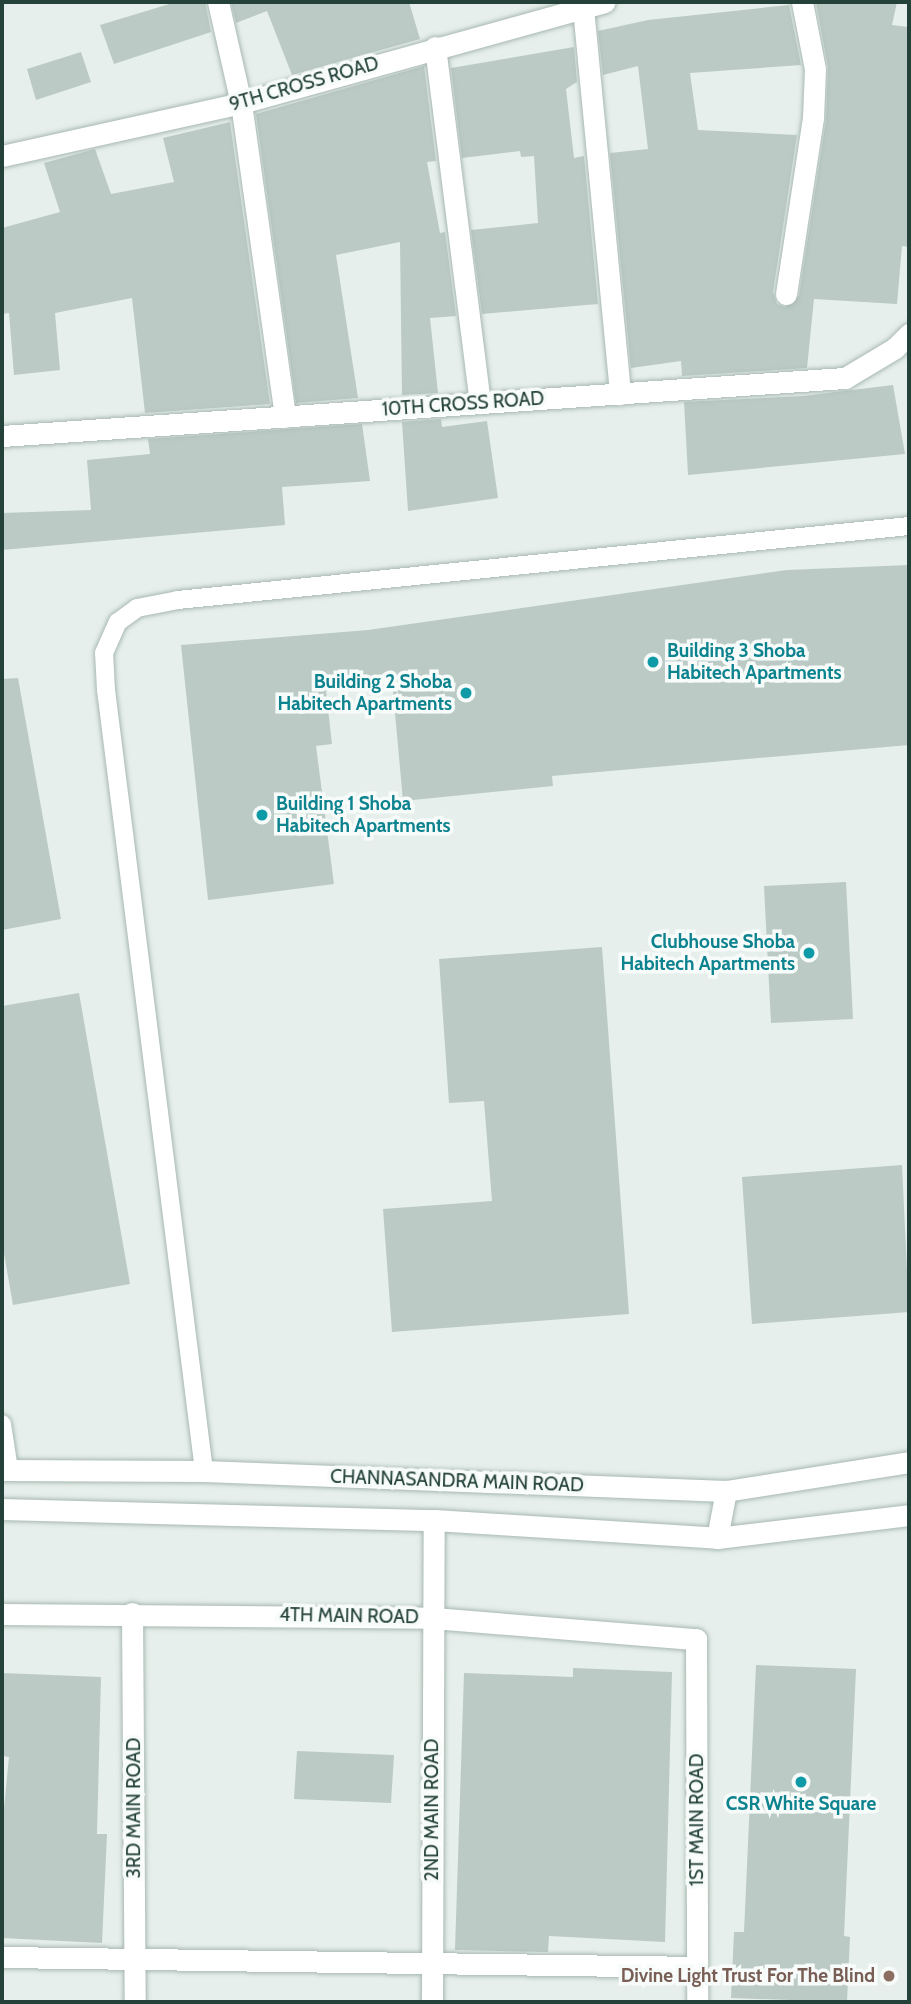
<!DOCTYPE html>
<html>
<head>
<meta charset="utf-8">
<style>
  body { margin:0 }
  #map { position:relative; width:911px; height:2004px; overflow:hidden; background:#e6efeb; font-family:Cabin,sans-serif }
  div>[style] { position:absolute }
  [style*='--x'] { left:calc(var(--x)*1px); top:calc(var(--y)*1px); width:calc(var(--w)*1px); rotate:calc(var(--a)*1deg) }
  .building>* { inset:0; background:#bbcac4 }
  .roads { filter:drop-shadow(0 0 2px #a8b8b2) drop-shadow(0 0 2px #a8b8b2) }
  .lane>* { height:18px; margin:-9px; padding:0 9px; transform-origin:9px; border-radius:9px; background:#fff }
  .street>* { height:21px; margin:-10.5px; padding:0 10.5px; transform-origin:10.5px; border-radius:10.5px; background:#fff }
  .secondary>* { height:21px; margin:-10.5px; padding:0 10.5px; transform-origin:10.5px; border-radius:10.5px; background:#fff }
  .dots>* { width:19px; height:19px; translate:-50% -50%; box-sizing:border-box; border:4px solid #f7fbf9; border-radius:50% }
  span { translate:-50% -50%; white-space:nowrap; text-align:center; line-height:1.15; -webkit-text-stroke:7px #f7fbf9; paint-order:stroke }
  .street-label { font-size:19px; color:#24423a }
  .culture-label { font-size:19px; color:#0d838f; font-weight:700 }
  .left { translate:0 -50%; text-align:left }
  .right { translate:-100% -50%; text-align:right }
  .education-label { font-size:19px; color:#785e54; font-weight:700 }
  .frame { position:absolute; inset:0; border:4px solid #24423a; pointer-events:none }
</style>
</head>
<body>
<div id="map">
  <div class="building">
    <i style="clip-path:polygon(176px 2px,205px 2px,211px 32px,114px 64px,100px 25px)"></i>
    <i style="clip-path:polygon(231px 2px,409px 2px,420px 39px,292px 75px,267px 11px,236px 23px)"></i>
    <i style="clip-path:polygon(897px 2px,892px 25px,909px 27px,909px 247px,902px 246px,897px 304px,814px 299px,807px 368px,682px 376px,681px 361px,631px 368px,610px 153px,648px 149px,638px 66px,603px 75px,598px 31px,648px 20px,789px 5px,801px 65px,690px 73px,698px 130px,797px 135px,773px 292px,777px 304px,785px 307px,799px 296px,826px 120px,828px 67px,816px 3px)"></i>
    <i style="clip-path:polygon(574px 47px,577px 82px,566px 89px,574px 158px,584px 156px,598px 304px,482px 314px,471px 230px,538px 223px,534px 156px,521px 157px,520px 151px,462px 158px,451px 68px)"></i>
    <i style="clip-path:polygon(81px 52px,91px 82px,36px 100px,27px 69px)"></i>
    <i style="clip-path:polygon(424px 66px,436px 161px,427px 162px,440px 233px,445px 232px,456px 316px,430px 318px,438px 393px,402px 395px,400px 242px,336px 255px,358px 398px,296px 403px,256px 114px)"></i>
    <i style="clip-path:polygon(230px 122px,270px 404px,145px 413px,132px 298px,55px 313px,60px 370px,14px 375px,9px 313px,2px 314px,2px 228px,60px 212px,44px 163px,95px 149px,111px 194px,174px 182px,163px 138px)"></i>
    <i style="clip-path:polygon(893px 385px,905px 454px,688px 475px,684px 402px,803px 396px)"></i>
    <i style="clip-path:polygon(441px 419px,442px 427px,487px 421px,498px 498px,408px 511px,402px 422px)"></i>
    <i style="clip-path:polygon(362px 424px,370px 481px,282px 487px,285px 525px,2px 550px,2px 513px,91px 510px,87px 460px,150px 454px,148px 439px)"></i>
    <i style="clip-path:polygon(909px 565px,909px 745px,552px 776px,553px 786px,403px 801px,392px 680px,326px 691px,332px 744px,316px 746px,334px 884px,208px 900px,181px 645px,368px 630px,787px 570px)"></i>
    <i style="clip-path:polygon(18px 678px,61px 919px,2px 930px,2px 679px)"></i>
    <i style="clip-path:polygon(846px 882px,853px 1019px,771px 1023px,764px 886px)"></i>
    <i style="clip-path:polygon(602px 947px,629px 1314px,392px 1332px,383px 1209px,492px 1201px,484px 1101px,449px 1103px,439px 959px)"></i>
    <i style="clip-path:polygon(79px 993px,130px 1284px,13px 1305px,2px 1242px,2px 1006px)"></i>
    <i style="clip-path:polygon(902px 1165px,909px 1312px,752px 1324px,742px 1177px)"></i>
    <i style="clip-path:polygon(756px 1665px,856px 1669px,844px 1936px,850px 1937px,847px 2002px,731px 1998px,734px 1932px,744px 1932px)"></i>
    <i style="clip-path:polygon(573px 1668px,672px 1672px,665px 1942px,549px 1936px,548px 1952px,455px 1950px,464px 1673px,573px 1677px)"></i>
    <i style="clip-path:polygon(2px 1673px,101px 1677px,97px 1834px,107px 1834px,102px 1943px,2px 1938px,2px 1829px,9px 1757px,2px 1756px)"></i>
    <i style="clip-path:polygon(297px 1751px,394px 1755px,391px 1803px,294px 1799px)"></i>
  </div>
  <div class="roads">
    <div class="lane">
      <i style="--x:2;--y:1424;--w:47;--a:81.3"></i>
      <i style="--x:204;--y:1471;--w:787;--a:-97.15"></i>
      <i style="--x:106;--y:690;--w:37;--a:-93"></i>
      <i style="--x:104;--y:653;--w:34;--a:-66"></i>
      <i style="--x:118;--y:622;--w:24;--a:-36"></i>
      <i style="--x:137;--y:608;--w:42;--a:-11"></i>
      <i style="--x:178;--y:600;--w:735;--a:-5.78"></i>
    </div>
    <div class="street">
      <i style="--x:218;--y:2;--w:104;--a:77.2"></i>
      <i style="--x:241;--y:103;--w:317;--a:82"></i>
      <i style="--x:583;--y:8;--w:388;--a:84.5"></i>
      <i style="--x:435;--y:47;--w:359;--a:82.8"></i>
      <i style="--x:2;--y:156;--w:245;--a:-12.5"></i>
      <i style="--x:241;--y:103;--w:377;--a:-15.5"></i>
      <i style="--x:786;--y:294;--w:178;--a:-81.3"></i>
      <i style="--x:813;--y:118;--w:49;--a:-87.7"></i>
      <i style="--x:815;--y:69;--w:68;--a:-101"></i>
      <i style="--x:2;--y:436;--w:845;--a:-3.94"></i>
      <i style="--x:845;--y:378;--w:58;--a:-31"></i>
      <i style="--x:895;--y:348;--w:20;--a:-45"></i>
      <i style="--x:132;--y:1613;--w:389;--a:89.6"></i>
      <i style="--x:2;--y:1614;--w:431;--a:0.5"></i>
      <i style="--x:433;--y:1618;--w:264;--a:4.6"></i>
      <i style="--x:696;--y:1639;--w:363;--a:89.8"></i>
      <i style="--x:2;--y:1957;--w:695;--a:0.82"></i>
      <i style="--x:432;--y:2002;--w:482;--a:-89.8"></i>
    </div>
    <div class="secondary">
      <i style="--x:2;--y:1470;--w:202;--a:0.3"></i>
      <i style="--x:204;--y:1471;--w:522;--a:2.19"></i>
      <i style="--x:726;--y:1491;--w:185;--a:-9"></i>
      <i style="--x:2;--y:1509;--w:432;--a:1.5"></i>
      <i style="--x:434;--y:1520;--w:284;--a:3.6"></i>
      <i style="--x:717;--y:1538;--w:193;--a:-6.8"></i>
      <i style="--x:717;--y:1538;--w:48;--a:-79.2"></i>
    </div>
  </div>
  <div class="dots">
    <i style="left:653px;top:662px;background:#0f9aa8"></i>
    <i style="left:466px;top:693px;background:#0f9aa8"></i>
    <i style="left:262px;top:815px;background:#0f9aa8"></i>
    <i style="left:809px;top:953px;background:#0f9aa8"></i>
    <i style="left:801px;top:1782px;background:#0f9aa8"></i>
    <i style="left:889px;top:1976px;background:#8d6e63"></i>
  </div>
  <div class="street-label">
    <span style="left:304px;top:84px;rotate:-16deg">9TH CROSS ROAD</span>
    <span style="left:463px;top:404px;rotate:-4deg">10TH CROSS ROAD</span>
    <span style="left:457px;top:1481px;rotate:2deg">CHANNASANDRA MAIN ROAD</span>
    <span style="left:349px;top:1616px;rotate:1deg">4TH MAIN ROAD</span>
    <span style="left:134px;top:1808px;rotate:-90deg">3RD MAIN ROAD</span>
    <span style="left:432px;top:1810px;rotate:-90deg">2ND MAIN ROAD</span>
    <span style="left:697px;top:1820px;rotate:-90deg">1ST MAIN ROAD</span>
  </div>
  <div class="culture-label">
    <span class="left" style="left:667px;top:662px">Building 3 Shoba<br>Habitech Apartments</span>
    <span class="right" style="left:452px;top:693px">Building 2 Shoba<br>Habitech Apartments</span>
    <span class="left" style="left:276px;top:815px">Building 1 Shoba<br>Habitech Apartments</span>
    <span class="right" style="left:795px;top:953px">Clubhouse Shoba<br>Habitech Apartments</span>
    <span style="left:801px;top:1804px">CSR White Square</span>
  </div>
  <div class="education-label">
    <span class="right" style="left:875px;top:1976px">Divine Light Trust For The Blind</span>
  </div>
  <div class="frame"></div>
</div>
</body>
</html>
